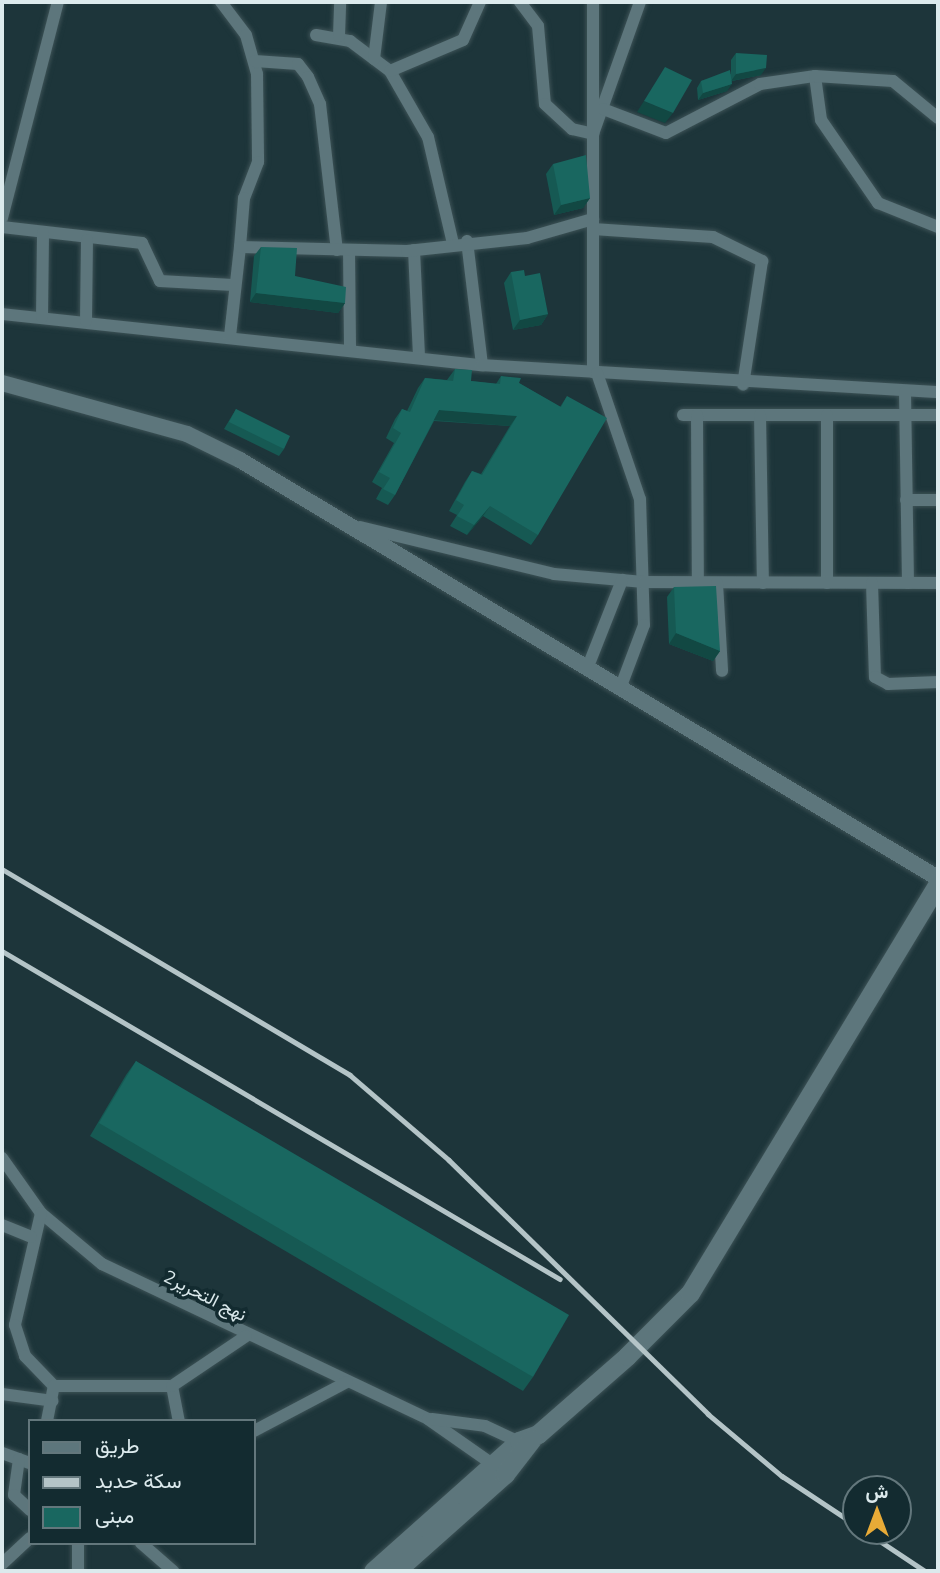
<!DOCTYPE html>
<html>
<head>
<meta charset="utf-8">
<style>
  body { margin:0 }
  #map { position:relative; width:940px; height:1573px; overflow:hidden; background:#1d353a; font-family:Mulish,Vazirmatn,sans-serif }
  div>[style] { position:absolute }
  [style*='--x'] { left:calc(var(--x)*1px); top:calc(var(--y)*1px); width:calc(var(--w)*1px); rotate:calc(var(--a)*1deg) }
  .roads { filter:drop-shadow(0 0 2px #3d5256) drop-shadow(0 0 2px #3d5256) }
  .minor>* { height:12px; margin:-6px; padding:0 6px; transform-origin:6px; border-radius:6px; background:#5d767c }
  .tertiary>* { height:16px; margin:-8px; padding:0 8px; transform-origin:8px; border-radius:8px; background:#5d767c }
  .secondary>* { height:19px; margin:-9.5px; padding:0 9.5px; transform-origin:9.5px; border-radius:9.5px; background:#5d767c }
  .rail>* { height:4.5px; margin:-2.25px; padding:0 2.25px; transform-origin:2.25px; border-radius:2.25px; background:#b4c4c7 }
  .wall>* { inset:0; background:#165953 }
  .shaded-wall>* { inset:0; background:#124843 }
  .building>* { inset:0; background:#196760 }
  span { translate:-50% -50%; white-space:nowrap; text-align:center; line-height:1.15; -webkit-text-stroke:7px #132b30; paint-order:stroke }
  .street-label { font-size:18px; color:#dceaed }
  .frame { position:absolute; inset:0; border:4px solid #dceaed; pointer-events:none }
  .legend { position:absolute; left:28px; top:1419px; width:228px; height:126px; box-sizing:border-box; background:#132b30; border:2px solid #63777c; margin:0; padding:9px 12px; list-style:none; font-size:21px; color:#dceaed }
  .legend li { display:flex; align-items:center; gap:14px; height:35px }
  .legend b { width:35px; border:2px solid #63777c }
  .north { position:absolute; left:842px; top:1475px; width:70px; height:70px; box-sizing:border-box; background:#132b30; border:2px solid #63777c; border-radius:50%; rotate:0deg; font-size:19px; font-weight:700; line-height:28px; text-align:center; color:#dceaed }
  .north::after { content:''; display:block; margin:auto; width:24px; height:32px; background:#e8ab37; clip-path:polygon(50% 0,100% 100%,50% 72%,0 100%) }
</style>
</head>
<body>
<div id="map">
  <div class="roads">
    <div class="minor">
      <i style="--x:221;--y:2;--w:41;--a:52.9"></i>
      <i style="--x:246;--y:35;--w:41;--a:74.2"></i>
      <i style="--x:257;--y:74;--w:88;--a:89.3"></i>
      <i style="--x:258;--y:162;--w:39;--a:111"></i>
      <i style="--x:244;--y:198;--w:49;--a:94.7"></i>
      <i style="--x:520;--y:2;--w:30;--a:53"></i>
      <i style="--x:538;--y:26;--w:78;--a:84.9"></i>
      <i style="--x:545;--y:104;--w:37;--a:43"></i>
      <i style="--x:572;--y:129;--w:22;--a:13"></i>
      <i style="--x:593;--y:134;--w:140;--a:-70.4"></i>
      <i style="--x:316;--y:35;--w:35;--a:10"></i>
      <i style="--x:350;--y:41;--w:50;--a:36.9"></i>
      <i style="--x:390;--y:71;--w:76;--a:60.1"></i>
      <i style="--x:428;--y:137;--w:110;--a:76.8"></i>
      <i style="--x:339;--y:36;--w:34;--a:-88"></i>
      <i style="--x:374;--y:59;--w:57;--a:-83"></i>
      <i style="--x:255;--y:61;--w:43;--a:4"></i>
      <i style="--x:298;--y:64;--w:16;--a:52"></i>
      <i style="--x:308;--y:77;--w:30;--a:66"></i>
      <i style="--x:320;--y:104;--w:147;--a:83.4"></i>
      <i style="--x:390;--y:71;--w:79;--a:-23"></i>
      <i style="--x:463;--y:40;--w:42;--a:-65.9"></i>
      <i style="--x:815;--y:76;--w:44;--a:82.2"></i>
      <i style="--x:821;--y:120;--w:101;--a:55.5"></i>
      <i style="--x:878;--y:203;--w:65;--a:21.8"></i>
      <i style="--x:603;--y:109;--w:67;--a:20.9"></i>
      <i style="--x:666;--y:133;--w:106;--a:-27.5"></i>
      <i style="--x:760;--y:84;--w:56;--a:-8.3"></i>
      <i style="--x:815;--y:76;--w:78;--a:3.7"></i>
      <i style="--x:893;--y:81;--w:58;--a:39.4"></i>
      <i style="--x:2;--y:218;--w:223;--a:-75.5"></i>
      <i style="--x:2;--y:227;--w:141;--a:6.5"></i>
      <i style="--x:142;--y:243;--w:42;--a:64.7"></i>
      <i style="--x:160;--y:281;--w:73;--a:3.1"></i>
      <i style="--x:593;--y:229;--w:120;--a:3.8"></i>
      <i style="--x:713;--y:237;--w:55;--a:26.1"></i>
      <i style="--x:762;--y:261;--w:125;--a:98.7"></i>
      <i style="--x:467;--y:241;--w:125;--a:83.1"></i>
      <i style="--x:349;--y:250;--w:100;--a:89.4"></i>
      <i style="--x:414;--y:250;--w:107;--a:87.3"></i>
      <i style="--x:2;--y:314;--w:483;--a:6.1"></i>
      <i style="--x:482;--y:365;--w:457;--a:3.4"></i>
      <i style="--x:42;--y:317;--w:84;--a:-89.3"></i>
      <i style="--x:86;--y:321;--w:81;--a:-89.3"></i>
      <i style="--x:230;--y:336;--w:90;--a:-83.6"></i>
      <i style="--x:240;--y:247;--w:167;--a:1.4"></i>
      <i style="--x:407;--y:251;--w:121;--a:-6.2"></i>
      <i style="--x:527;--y:238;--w:69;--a:-16.1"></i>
      <i style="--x:593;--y:372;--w:370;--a:-90"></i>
      <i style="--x:597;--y:373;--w:133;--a:71.2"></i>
      <i style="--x:640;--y:499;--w:126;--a:88.2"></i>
      <i style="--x:644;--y:625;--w:68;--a:110.6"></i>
      <i style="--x:905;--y:392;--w:191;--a:89.1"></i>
      <i style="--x:683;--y:415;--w:255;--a:0"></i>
      <i style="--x:697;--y:415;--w:167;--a:89.7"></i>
      <i style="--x:760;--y:415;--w:168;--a:89"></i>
      <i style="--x:827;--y:415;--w:168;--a:90"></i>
      <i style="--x:906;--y:500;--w:32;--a:0"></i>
      <i style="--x:360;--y:527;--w:200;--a:13.6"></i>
      <i style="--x:554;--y:574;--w:90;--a:5.1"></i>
      <i style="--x:644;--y:582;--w:294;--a:0.2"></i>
      <i style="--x:717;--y:583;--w:88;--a:86.7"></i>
      <i style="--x:872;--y:583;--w:94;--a:88.2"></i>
      <i style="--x:875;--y:677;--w:15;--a:28"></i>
      <i style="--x:888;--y:684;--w:50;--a:-2.3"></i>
      <i style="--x:587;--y:669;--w:96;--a:-68.5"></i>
      <i style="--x:2;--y:1158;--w:67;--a:54.7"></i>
      <i style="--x:41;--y:1213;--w:80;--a:39.9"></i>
      <i style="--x:102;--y:1264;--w:361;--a:25.4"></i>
      <i style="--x:428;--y:1419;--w:85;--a:35"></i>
      <i style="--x:41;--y:1213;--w:115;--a:103.1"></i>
      <i style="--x:15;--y:1325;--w:33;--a:72"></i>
      <i style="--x:25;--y:1356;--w:42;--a:46"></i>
      <i style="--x:2;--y:1225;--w:31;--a:22"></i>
      <i style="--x:172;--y:1386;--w:36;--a:79"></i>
      <i style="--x:2;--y:1394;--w:51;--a:7.8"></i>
      <i style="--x:432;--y:1419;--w:53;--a:7.5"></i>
      <i style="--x:485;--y:1426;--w:40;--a:25"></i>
      <i style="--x:47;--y:1421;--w:36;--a:-79"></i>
      <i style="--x:54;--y:1386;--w:118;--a:0"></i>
      <i style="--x:172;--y:1386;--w:89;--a:-34"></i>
      <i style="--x:254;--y:1431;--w:105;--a:-27.8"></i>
      <i style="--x:2;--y:1453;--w:30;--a:20"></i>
      <i style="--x:19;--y:1459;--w:36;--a:98"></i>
      <i style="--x:14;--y:1495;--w:22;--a:43"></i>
      <i style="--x:141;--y:1543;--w:43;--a:41.2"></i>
      <i style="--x:2;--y:1564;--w:38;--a:-43"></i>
      <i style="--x:78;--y:1571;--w:28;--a:-90"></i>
    </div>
    <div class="tertiary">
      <i style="--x:2;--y:383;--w:192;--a:15.4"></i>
      <i style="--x:187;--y:434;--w:59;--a:26.1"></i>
      <i style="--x:240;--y:460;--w:814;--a:30.92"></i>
    </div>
    <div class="secondary">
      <i style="--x:373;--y:1571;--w:195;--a:-41.7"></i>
      <i style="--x:519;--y:1441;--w:20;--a:-20"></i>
      <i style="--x:538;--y:1434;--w:118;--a:-41.2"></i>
      <i style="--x:627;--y:1356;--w:89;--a:-45"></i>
      <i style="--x:690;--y:1293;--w:479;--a:-58.8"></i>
      <i style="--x:396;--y:1571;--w:146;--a:-41.7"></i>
      <i style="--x:505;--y:1474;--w:44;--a:-52.4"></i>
    </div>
  </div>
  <div class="rail">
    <i style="--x:2;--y:869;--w:404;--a:30.6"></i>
    <i style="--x:350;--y:1075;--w:130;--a:40.6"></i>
    <i style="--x:449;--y:1160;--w:363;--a:44.4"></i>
    <i style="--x:708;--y:1414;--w:97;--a:40"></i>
    <i style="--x:782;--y:1476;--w:89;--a:33.5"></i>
    <i style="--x:2;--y:951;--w:647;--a:30.45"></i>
    <i style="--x:865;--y:1531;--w:72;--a:33.7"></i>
  </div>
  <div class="wall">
    <i style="clip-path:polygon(736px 53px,761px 75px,732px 81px,727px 91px,698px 100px,697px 88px,701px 81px,731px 74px,731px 60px)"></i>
    <i style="clip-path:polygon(553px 164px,590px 198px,583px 208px,554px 215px,546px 174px)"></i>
    <i style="clip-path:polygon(261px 247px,295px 276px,345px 303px,338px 313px,250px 302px,254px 256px)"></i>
    <i style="clip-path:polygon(511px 272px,525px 276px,548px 314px,541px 325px,513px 330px,504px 283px)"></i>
    <i style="clip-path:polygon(455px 369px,471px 381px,496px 384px,501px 376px,519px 383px,560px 407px,567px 396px,538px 535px,531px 545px,483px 516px,467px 535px,450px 526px,457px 515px,449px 511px,465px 482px,472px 471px,481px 474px,510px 426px,434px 421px,395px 495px,388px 505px,376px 499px,382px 488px,372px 482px,394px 443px,386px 438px,395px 419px,402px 409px,407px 411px,418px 388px,425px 378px,447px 380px)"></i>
    <i style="clip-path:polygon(236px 409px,284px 449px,279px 456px,224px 429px)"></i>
    <i style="clip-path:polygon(674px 587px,720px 651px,713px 661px,669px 644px,667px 597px)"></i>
    <i style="clip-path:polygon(136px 1061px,533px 1377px,523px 1391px,90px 1136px,126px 1075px)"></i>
  </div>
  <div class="shaded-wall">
    <i style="clip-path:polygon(766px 68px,761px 75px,731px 81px,736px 74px)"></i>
    <i style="clip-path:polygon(732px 84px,727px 91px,698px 100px,703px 93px)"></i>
    <i style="clip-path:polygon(644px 101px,673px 113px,665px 123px,637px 112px)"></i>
    <i style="clip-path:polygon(590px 198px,583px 208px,554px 215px,561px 205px)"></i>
    <i style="clip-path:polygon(256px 293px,345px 303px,338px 313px,250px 302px)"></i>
    <i style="clip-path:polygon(548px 314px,541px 325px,513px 330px,520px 320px)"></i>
    <i style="clip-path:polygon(439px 410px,517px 416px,510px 426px,432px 420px)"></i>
    <i style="clip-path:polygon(490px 506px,483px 516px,467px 535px,474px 525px)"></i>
    <i style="clip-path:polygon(676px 633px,720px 651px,713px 661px,669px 644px)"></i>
  </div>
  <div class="building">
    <i style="clip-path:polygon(736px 53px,767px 55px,766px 68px,736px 74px)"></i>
    <i style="clip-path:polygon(665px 67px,692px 80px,673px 113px,644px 101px)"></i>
    <i style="clip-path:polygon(730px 70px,732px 84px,703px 93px,701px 81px)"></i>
    <i style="clip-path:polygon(586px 155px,590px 198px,561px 205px,553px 164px)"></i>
    <i style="clip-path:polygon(261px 247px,297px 248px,295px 276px,346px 287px,345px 303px,256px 293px)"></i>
    <i style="clip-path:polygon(524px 270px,525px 276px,540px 273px,548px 314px,520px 320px,511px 272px)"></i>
    <i style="clip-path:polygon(455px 369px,472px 370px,471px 381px,500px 384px,501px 376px,521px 378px,519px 383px,561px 407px,567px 396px,607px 418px,538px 535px,490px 506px,474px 525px,457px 516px,464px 505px,456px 500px,472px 471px,482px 475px,517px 416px,439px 410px,395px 495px,383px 489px,390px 478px,379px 472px,401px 433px,393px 428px,402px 409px,410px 412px,425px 378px,453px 381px)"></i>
    <i style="clip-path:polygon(236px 409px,290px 436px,284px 449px,229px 422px)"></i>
    <i style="clip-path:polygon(716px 586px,720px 651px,676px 633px,674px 587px)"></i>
    <i style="clip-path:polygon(136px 1061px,569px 1315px,533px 1377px,99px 1123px)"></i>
  </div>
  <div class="street-label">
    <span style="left:205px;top:1296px;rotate:27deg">نهج التحرير2</span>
  </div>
  <div class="frame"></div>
  <ul class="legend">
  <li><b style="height:9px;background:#5d767c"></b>طريق</li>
  <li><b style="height:9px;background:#b4c4c7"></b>سكة حديد</li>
  <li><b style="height:19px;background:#196760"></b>مبنى</li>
  </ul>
  <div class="north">ش</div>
</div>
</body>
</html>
